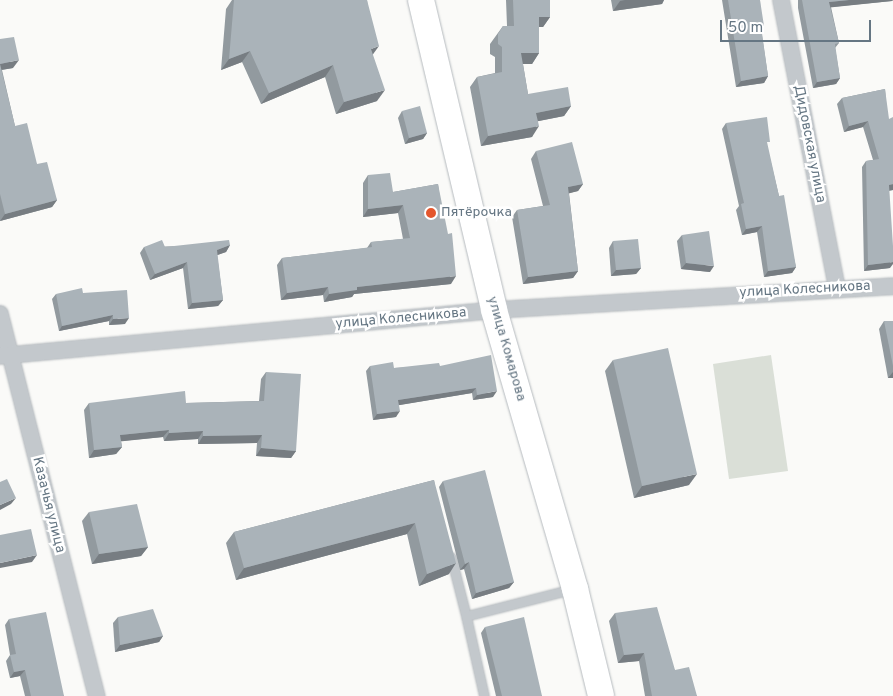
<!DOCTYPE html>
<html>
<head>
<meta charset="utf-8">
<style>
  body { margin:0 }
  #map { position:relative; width:893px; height:696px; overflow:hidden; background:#fafaf8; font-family:Overpass,sans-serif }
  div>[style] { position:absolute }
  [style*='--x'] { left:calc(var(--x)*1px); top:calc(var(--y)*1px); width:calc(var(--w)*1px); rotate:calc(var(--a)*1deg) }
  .green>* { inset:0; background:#dadfd7 }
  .roads { filter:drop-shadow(0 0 1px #b5babe) drop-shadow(0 0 1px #b5babe) }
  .service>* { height:9px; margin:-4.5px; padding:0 4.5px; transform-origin:4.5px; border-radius:4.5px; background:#c3c8cc }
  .minor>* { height:16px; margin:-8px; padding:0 8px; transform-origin:8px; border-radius:8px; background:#c3c8cc }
  .primary>* { height:26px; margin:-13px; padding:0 13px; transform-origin:13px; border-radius:13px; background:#fff }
  .wall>* { inset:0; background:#929a9f }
  .shaded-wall>* { inset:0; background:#777d82 }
  .building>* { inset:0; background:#aab3b9 }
  .dots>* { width:14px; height:14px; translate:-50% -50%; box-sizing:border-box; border:2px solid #fff; border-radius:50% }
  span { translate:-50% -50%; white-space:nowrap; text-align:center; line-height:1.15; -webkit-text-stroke:5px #fff; paint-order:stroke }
  .street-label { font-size:14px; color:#657683 }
  .poi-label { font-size:14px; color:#657683 }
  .left { translate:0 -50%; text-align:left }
  .scale { position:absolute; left:720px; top:20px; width:151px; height:22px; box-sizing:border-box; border:2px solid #657683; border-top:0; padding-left:6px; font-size:15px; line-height:18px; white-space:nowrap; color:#657683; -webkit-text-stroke:4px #fff; paint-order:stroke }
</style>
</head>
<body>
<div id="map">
  <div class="green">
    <i style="clip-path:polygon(771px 355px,788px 471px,729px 479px,713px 364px)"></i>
  </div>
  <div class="roads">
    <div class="service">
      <i style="--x:451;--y:557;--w:61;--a:75.7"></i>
      <i style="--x:466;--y:616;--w:109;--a:-14.3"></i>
      <i style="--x:466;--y:616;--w:82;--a:77.3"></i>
    </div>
    <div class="minor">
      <i style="--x:781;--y:0;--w:292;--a:79"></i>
      <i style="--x:0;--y:314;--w:394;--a:75.8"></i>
      <i style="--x:0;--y:356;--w:496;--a:-5.3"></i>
      <i style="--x:494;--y:310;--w:400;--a:-3.4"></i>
    </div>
    <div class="primary">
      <i style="--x:421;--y:0;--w:318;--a:76.7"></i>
      <i style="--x:494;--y:310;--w:291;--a:73.8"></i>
      <i style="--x:575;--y:589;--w:110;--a:76.3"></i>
    </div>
  </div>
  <div class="wall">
    <i style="clip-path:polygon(232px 0,367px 0,377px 101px,336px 114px,325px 77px,261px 104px,242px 62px,221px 70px,226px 9px)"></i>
    <i style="clip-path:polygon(506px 0,550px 0,550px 17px,543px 27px,539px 27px,539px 53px,532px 64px,523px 64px,528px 94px,571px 106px,564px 116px,538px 121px,532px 137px,481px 146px,470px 87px,477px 77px,495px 73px,495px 57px,490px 54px,490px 44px,503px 26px,507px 26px)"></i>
    <i style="clip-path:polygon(611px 0,664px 0,662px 4px,613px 11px)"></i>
    <i style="clip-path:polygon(722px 0,760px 0,761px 29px,768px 76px,764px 83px,736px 87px)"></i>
    <i style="clip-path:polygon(798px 0,893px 0,892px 1px,831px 7px,839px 43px,835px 48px,840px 78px,836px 84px,813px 88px,798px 8px)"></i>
    <i style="clip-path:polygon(0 39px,13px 68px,2px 70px,15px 126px,57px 200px,52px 207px,0 221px)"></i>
    <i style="clip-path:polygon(885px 89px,893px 190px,889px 191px,890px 268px,864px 271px,862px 167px,866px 161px,873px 160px,863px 127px,844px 132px,837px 104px,842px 98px)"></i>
    <i style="clip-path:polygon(402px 111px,427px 133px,423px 139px,405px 144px,398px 118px)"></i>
    <i style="clip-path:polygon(726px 123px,767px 146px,796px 267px,792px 273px,764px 277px,757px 232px,742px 235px,736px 210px,739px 206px,722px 129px)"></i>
    <i style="clip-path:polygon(536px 151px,583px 184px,578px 191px,569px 193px,578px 271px,573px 278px,523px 284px,512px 217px,517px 210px,543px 206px,531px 159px)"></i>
    <i style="clip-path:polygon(368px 175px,393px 192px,438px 184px,451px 284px,354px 294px,352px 297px,324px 302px,323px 295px,281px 300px,277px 265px,282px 258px,367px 248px,371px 242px,403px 239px,398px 213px,363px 217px,363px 183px)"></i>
    <i style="clip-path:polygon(682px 235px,710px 272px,681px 269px,677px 241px)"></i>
    <i style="clip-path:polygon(613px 241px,641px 268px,636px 274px,611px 276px,609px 248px)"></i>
    <i style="clip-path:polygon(230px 245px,226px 252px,217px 255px,223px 300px,218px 306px,188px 309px,183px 268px,150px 280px,140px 253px,144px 247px)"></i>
    <i style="clip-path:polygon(83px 293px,125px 324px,109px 325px,109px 321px,59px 331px,52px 299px,56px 294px)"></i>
    <i style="clip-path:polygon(884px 321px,893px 321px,893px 378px,888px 378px,879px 329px)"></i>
    <i style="clip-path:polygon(613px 360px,689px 485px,634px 498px,605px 371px)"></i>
    <i style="clip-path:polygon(370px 366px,394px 368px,440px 366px,493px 397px,473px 400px,472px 393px,399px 405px,396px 417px,373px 420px,366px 371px)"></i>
    <i style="clip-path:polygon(266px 372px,296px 451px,291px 458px,256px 456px,257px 443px,198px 444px,198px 439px,164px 441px,163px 437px,121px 441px,122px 447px,116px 454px,89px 458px,84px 410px,89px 403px,186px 403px,259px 401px,261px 379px)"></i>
    <i style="clip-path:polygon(434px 480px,449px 574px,419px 586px,407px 534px,236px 580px,226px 543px,234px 532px)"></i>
    <i style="clip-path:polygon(443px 481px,514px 582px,509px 588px,472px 599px,464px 569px,460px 570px,439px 487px)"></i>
    <i style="clip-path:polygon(89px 512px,148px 547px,141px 556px,92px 564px,82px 521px)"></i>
    <i style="clip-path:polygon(615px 613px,675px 670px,697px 696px,645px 696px,639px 661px,618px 663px,609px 621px)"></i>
    <i style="clip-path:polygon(118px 617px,163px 636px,159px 642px,115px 652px,113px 623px)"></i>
    <i style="clip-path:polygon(9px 619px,64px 696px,25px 696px,20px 676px,10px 678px,6px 661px,10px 655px,5px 625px)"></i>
    <i style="clip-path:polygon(485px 627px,542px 696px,496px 696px,481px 633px)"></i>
  </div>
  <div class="shaded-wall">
    <i style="clip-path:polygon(625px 0,664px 0,662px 4px,613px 11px,620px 1px)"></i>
    <i style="clip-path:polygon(849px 0,893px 0,892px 1px,825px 8px,829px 2px)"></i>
    <i style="clip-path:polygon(539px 17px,550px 17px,543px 27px,532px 27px)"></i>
    <i style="clip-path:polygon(379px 46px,371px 57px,371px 49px)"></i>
    <i style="clip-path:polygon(250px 51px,242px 62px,221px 70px,229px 59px)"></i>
    <i style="clip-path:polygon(521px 53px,539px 53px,532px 64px,514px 64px)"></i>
    <i style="clip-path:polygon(19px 60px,13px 68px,0 70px,0 64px)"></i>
    <i style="clip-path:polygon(333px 65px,325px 77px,261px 104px,269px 93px)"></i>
    <i style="clip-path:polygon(768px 76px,764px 83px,736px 87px,741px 81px)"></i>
    <i style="clip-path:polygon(840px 78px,836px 84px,813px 88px,817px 82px)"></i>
    <i style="clip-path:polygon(385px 90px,377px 101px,336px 114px,344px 102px)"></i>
    <i style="clip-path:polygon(571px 106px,564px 116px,529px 123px,536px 113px)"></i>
    <i style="clip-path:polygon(868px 121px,863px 127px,844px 132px,849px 126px)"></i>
    <i style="clip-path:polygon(539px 126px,532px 137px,481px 146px,488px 136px)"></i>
    <i style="clip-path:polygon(427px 133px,423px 139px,405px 144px,409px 138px)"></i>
    <i style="clip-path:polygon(583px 184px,578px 191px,563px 195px,568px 187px)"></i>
    <i style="clip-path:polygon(893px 184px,893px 190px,884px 191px,889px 185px)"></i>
    <i style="clip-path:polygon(57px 200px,52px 207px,0 221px,5px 214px)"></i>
    <i style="clip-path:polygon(403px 205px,398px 213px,363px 217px,368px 209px)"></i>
    <i style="clip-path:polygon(762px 226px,757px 232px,742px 235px,746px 229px)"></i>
    <i style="clip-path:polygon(230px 245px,226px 252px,212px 257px,217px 250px)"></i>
    <i style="clip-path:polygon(187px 262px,183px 268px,150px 280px,155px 274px)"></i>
    <i style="clip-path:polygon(893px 262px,893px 264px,890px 268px,864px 271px,868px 265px)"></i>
    <i style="clip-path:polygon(686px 263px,714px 266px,710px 272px,681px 269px)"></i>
    <i style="clip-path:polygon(796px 267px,792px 273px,764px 277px,768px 271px)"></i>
    <i style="clip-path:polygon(641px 268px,636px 274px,611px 276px,616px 270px)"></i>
    <i style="clip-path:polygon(578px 271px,573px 278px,523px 284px,528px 277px)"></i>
    <i style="clip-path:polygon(456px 276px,451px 284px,354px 294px,352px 297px,324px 302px,329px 294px,357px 287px)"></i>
    <i style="clip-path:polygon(328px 287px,323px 295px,281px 300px,287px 293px)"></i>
    <i style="clip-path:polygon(223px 300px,218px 306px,188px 309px,192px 303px)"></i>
    <i style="clip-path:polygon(113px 315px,109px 321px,59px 331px,62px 326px)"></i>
    <i style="clip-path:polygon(129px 318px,125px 324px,109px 325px,113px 319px)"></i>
    <i style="clip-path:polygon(893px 372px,893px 378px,888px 378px)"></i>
    <i style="clip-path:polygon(476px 388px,472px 393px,394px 406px,398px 400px)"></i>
    <i style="clip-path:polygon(497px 391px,493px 397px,473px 400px,477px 395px)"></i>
    <i style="clip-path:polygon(400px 411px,396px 417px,373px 420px,377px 414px)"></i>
    <i style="clip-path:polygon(169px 430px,163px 437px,115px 442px,120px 435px)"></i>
    <i style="clip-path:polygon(203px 431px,198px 439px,164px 441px,169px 433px)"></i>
    <i style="clip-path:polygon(262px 435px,257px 443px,198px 444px,203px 436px)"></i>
    <i style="clip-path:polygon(122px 447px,116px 454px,89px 458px,94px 450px)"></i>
    <i style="clip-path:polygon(261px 448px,296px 451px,291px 458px,256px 456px)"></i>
    <i style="clip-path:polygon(697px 474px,689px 485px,634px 498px,642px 486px)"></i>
    <i style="clip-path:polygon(16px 498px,11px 504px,0 510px,0 505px)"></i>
    <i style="clip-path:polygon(415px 523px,407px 534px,236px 580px,244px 568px)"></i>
    <i style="clip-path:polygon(148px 547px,141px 556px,92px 564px,99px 554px)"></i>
    <i style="clip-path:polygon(37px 555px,32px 562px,0 568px,0 563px)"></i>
    <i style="clip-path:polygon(469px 562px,464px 569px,460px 570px,465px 564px)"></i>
    <i style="clip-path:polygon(456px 563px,449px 574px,419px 586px,427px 574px)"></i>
    <i style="clip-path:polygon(514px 582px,509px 588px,472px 599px,476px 593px)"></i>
    <i style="clip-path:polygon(163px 636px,159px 642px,115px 652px,120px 645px)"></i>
    <i style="clip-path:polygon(644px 653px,639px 661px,618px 663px,624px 655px)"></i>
    <i style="clip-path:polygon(25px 670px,20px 676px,10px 678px,14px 672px)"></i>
  </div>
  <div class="building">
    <i style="clip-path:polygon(234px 0,367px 0,379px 46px,371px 49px,385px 90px,344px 102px,333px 65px,269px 93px,250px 51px,229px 59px)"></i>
    <i style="clip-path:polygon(513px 0,550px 0,550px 17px,539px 17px,539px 53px,521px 53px,528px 94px,568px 87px,571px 106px,536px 113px,539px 126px,488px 136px,477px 77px,502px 72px,502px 47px,498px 44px,498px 34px,503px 26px,514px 26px)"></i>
    <i style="clip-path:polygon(728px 0,760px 0,764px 26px,761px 26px,768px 76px,741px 81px)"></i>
    <i style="clip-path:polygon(802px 0,849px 0,829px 2px,839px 43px,835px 44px,840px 78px,817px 82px)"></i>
    <i style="clip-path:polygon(14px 37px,19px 60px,0 64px,15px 126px,27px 123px,37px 164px,47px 162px,57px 200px,5px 214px,0 194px,0 39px)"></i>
    <i style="clip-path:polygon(885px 89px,889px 119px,893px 117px,893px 184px,889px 185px,893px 246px,893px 262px,868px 265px,866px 161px,879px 159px,868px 121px,849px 126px,842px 98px)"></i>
    <i style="clip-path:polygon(420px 106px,427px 133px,409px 138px,402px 111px)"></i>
    <i style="clip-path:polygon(767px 117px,770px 142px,767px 142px,779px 196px,784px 195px,796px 267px,768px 271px,762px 226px,746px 229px,741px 204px,744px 203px,726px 123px)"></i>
    <i style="clip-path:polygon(572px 142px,583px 184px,568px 187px,578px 271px,528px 277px,517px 210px,550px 205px,536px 151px)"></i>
    <i style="clip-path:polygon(390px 173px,393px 192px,438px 184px,448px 234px,452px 233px,456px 276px,357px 287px,357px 290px,329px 294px,328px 287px,287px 293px,282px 258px,372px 247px,371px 242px,410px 238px,403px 205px,368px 209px,368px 175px)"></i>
    <i style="clip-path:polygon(709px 231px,714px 266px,686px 263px,682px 235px)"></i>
    <i style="clip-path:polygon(638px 239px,641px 268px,616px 270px,613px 241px)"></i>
    <i style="clip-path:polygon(162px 240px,165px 247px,229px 240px,230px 245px,217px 250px,223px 300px,192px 303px,187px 262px,155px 274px,144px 247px)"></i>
    <i style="clip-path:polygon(82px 288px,83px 293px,127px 290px,129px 318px,113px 319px,113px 315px,62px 326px,56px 294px)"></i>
    <i style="clip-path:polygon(884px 321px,893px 321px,893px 366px)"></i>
    <i style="clip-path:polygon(668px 348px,697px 474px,642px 486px,613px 360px)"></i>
    <i style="clip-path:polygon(491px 355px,497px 391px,477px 395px,476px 388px,398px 400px,400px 411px,377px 414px,370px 366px,393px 362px,394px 368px,439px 363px,440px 366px)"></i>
    <i style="clip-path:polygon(266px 372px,301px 374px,296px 451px,261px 448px,262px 435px,203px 436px,203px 431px,169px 433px,169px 430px,120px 435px,122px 447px,94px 450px,89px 403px,185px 391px,186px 403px,264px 401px)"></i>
    <i style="clip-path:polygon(485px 470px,514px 582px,476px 593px,469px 562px,465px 564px,443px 481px)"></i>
    <i style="clip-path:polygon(7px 479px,16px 498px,0 505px,0 482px)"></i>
    <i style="clip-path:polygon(434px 480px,456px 563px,427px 574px,415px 523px,244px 568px,234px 532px)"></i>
    <i style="clip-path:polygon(137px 504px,148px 547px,99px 554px,89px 512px)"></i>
    <i style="clip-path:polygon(31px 529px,37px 555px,0 563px,0 535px)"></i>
    <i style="clip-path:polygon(657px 607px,675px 670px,689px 667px,697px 696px,652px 696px,644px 653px,624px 655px,615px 613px)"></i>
    <i style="clip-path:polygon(153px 609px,163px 636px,120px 645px,118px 617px)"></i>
    <i style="clip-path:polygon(46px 612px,64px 696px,31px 696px,25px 670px,14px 672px,10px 655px,16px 654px,9px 619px)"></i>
    <i style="clip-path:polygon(524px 617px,542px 696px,502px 696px,485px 627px)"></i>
  </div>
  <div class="dots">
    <i style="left:431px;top:213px;background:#e4572e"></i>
  </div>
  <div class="street-label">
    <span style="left:809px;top:144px;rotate:79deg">Дидовская улица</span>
    <span style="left:805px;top:290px;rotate:-3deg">улица Колесникова</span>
    <span style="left:401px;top:319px;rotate:-5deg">улица Колесникова</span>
    <span style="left:506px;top:349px;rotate:74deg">улица Комарова</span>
    <span style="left:48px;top:505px;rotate:76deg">Казачья улица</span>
  </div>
  <div class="poi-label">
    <span class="left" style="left:441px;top:213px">Пятёрочка</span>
  </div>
  <div class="scale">50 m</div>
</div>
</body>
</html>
